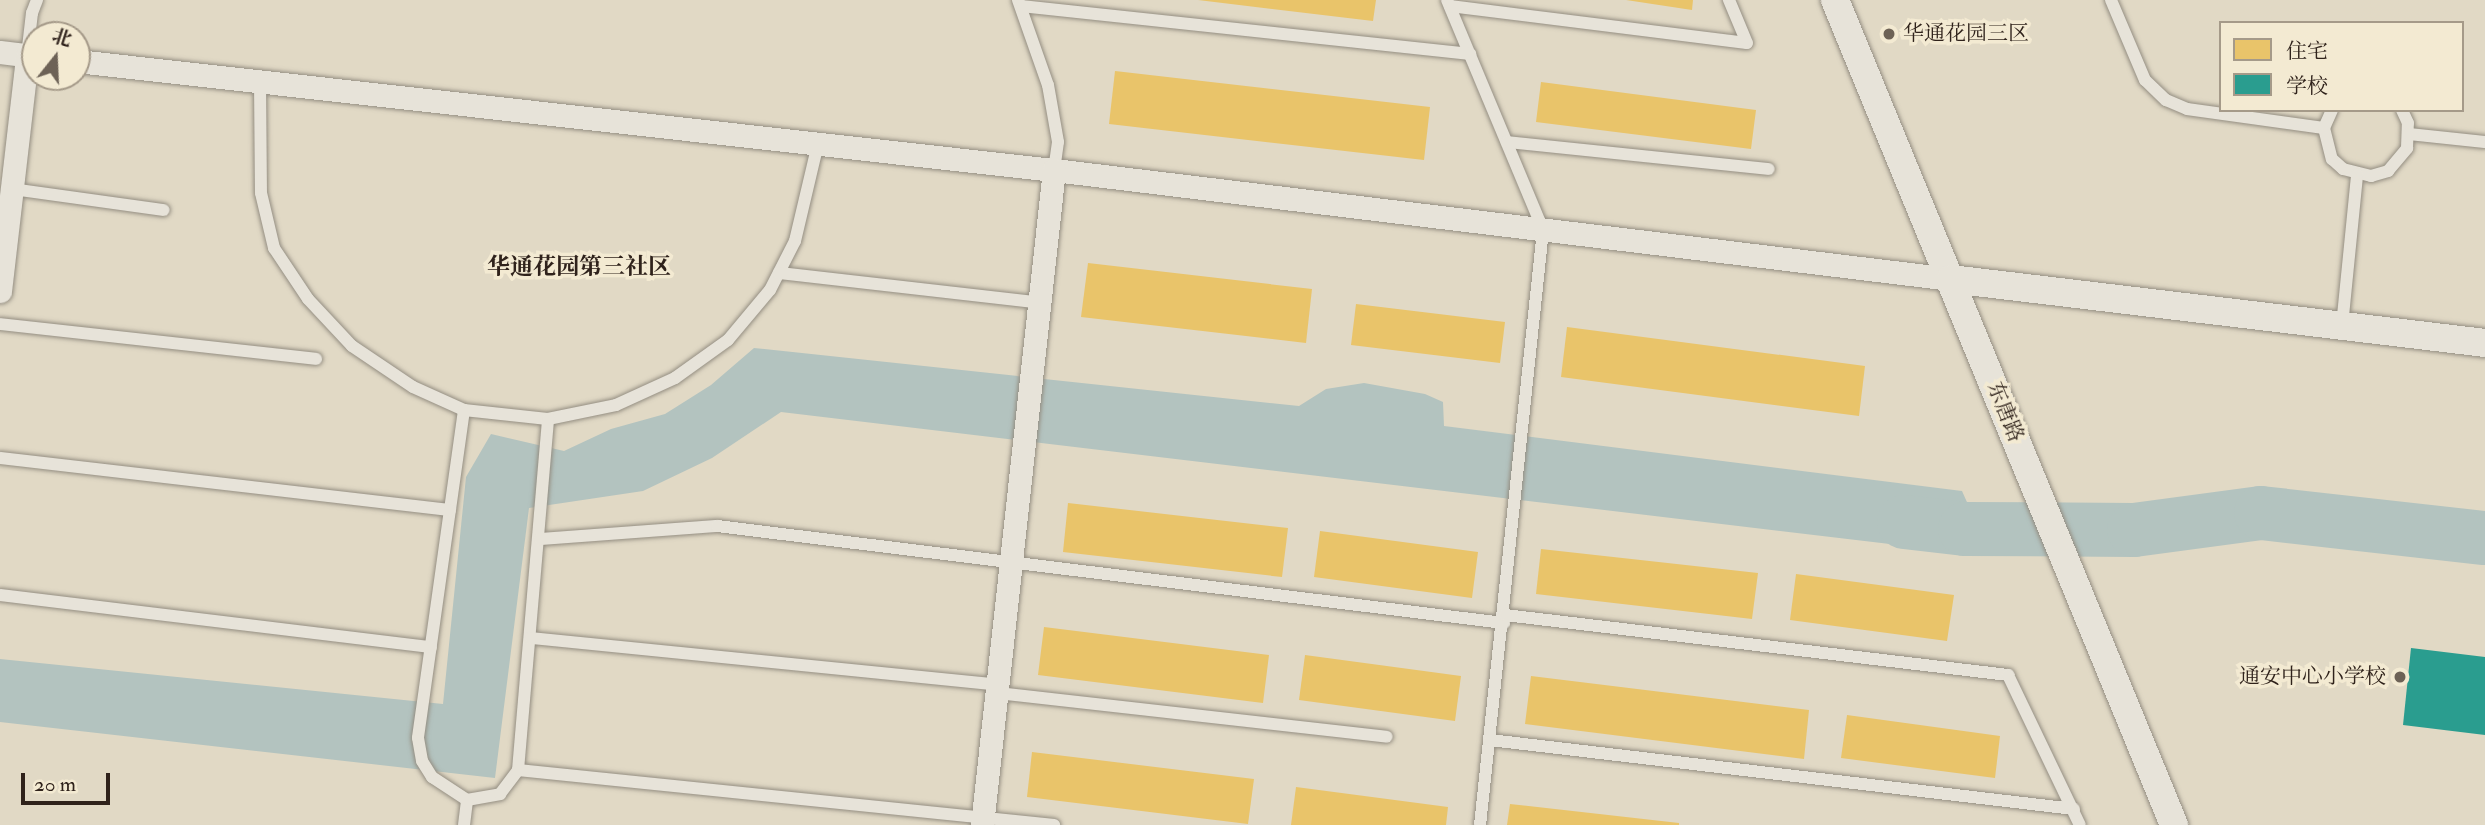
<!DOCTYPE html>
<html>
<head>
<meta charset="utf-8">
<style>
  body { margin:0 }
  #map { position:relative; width:2485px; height:825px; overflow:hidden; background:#e1d9c5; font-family:"IM FELL Double Pica","Noto Serif SC",serif }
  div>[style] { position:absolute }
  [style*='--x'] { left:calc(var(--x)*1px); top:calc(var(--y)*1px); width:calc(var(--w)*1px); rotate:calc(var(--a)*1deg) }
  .water>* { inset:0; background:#b3c3bf }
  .homes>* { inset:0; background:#e9c46a }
  .schools>* { inset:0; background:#2a9d8f }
  .river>* { height:54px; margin:-27px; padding:0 27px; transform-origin:27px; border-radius:27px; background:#b3c3bf }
  .roads { filter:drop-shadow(0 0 2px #948e82) drop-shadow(0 0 2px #948e82) }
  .service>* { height:12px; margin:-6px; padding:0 6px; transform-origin:6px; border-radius:6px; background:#e7e3d9 }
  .minor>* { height:23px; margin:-11.5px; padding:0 11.5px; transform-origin:11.5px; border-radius:11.5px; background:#e7e3d9 }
  .tertiary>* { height:28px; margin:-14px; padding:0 14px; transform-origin:14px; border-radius:14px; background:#e7e3d9 }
  .dots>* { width:19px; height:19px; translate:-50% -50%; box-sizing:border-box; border:4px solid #f3ead2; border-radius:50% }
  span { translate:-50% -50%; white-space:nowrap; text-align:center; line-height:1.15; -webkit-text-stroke:7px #f3ead2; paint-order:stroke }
  .poi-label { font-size:21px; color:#2f221b }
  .left { translate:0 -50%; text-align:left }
  .right { translate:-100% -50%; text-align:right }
  .street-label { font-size:21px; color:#2f221b }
  .neighbourhood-label { font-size:23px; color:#2f221b; font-weight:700 }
  .legend { position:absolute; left:2219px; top:21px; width:245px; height:91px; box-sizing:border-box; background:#f3ead2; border:2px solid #a59a89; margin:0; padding:9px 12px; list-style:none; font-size:21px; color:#2f221b }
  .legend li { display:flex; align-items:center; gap:14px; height:35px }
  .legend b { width:35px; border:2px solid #a59a89 }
  .north { position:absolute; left:21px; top:21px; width:70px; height:70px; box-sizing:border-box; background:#f3ead2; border:2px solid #a59a89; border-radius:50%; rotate:18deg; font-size:19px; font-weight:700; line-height:28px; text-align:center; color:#2f221b }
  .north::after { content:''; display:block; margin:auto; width:24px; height:32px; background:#6d6256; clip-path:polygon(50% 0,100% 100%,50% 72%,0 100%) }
  .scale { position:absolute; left:21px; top:773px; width:89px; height:32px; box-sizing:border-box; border:4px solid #2f221b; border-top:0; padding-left:9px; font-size:21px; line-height:24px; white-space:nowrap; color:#2f221b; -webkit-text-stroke:5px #f3ead2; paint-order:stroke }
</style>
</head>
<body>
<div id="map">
  <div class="water">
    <i style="clip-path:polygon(754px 348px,1299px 406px,1326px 389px,1364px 383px,1425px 394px,1443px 402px,1444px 426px,1962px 491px,1991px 556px,781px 412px,712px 458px,643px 491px,529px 508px,495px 778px,0 722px,0 659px,443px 704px,466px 477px,491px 434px,564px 451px,611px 429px,665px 414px,711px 385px)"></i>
  </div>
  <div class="homes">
    <i style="clip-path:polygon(1198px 0,1376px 0,1373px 21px)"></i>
    <i style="clip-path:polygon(1626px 0,1693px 0,1692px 10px)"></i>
    <i style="clip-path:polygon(1115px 71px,1430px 107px,1424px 160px,1109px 124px)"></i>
    <i style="clip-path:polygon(1541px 82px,1756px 110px,1751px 149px,1536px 122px)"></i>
    <i style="clip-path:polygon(1088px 263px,1312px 289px,1306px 343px,1081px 317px)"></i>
    <i style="clip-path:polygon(1356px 304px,1505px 322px,1500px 363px,1351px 345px)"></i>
    <i style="clip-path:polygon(1567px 327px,1865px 366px,1859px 416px,1561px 377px)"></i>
    <i style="clip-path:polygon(1068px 503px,1288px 528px,1282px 577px,1063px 552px)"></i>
    <i style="clip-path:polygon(1320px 531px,1478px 552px,1472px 598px,1314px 577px)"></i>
    <i style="clip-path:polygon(1541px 549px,1758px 573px,1752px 619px,1536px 594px)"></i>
    <i style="clip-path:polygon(1796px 574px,1954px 595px,1947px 641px,1790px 620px)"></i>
    <i style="clip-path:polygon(1044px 627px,1269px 655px,1263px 703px,1038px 675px)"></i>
    <i style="clip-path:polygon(1305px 655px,1461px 676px,1455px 721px,1299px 700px)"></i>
    <i style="clip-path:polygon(1531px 676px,1809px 710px,1804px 759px,1525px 724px)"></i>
    <i style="clip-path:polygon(1847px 715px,2000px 736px,1995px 778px,1841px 758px)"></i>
    <i style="clip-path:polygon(1032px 752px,1254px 779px,1248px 824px,1027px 797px)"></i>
    <i style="clip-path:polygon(1296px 787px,1448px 807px,1446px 825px,1291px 825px)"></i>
    <i style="clip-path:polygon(1510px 804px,1679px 823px,1679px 825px,1507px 825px)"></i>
  </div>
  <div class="schools">
    <i style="clip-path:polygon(2411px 648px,2485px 657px,2485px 735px,2403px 725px)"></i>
  </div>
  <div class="river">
    <i style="--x:1904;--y:522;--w:61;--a:6.5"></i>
    <i style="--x:1965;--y:529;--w:169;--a:0.3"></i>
    <i style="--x:2134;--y:530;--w:128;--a:-7.6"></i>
    <i style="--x:2261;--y:513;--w:225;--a:6.4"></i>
  </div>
  <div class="roads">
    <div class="service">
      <i style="--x:1018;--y:0;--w:90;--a:70.6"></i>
      <i style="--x:1048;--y:85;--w:58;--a:80"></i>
      <i style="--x:1058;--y:142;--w:28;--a:98"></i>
      <i style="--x:1447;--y:0;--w:249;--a:67.3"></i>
      <i style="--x:1543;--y:230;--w:598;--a:96.04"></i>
      <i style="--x:2111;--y:0;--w:87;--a:67"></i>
      <i style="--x:2145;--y:80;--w:29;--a:44"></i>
      <i style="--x:2166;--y:100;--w:23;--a:23"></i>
      <i style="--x:2187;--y:109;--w:138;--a:7.9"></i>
      <i style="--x:1021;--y:6;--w:452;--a:6.1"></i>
      <i style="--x:1450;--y:6;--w:299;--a:7.1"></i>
      <i style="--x:1747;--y:43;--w:47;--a:-112.7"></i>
      <i style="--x:27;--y:56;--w:43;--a:-83.4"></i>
      <i style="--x:32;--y:13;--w:14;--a:-69"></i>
      <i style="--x:260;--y:82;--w:111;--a:89.5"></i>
      <i style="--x:261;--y:193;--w:57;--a:76.7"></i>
      <i style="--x:274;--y:248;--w:61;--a:56.3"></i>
      <i style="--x:308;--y:299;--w:64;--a:46.9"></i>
      <i style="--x:352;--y:346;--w:73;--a:33.9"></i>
      <i style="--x:413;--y:387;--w:56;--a:24.3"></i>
      <i style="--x:464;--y:410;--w:84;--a:6.1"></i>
      <i style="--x:548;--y:419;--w:69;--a:-11.6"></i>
      <i style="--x:616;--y:405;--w:65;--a:-24.6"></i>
      <i style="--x:675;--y:378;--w:65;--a:-35.6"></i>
      <i style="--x:728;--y:340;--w:65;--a:-50"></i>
      <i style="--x:770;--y:290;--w:55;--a:-63"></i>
      <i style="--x:795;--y:241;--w:100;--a:-76.7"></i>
      <i style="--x:2332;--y:110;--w:20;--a:114"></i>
      <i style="--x:2324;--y:128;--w:32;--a:76"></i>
      <i style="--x:2332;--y:159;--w:15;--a:42"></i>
      <i style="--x:2343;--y:169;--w:29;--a:14"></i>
      <i style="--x:2371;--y:176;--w:18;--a:-16"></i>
      <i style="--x:2388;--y:171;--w:30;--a:-50"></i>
      <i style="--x:2407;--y:148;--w:25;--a:-88"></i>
      <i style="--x:2408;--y:123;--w:14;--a:-115"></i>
      <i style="--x:2409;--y:134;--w:76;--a:6"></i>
      <i style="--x:1507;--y:142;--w:263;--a:5.9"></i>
      <i style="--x:12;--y:189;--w:153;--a:7.9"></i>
      <i style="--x:779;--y:273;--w:264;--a:6.5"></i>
      <i style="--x:0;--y:324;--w:318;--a:6.3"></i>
      <i style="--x:2342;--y:326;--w:152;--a:-84.3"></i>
      <i style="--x:464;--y:410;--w:331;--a:98"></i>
      <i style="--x:418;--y:738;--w:23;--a:80"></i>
      <i style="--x:422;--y:761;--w:19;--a:58"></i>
      <i style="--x:432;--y:777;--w:42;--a:33.3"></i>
      <i style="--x:467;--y:800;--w:34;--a:-10"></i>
      <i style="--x:500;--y:794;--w:30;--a:-53"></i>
      <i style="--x:518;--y:770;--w:352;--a:-85.1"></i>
      <i style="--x:0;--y:458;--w:453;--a:6.6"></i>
      <i style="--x:540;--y:539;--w:177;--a:-4.2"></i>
      <i style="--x:717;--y:526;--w:793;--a:7.03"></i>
      <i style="--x:0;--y:595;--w:434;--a:6.9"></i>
      <i style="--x:1505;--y:615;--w:507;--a:6.8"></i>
      <i style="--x:2008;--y:675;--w:166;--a:64.4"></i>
      <i style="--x:531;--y:638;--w:469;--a:5.7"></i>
      <i style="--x:997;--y:693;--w:392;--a:6.4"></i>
      <i style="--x:1490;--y:740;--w:588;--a:6.74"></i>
      <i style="--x:518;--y:770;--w:539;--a:5.86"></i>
      <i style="--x:464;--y:825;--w:25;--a:-83"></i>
    </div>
    <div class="minor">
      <i style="--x:0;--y:52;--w:35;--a:7"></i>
      <i style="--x:77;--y:61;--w:983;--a:6.37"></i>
      <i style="--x:1054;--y:170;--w:904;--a:6.93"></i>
      <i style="--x:0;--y:291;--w:237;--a:-83.4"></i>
      <i style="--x:982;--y:825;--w:659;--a:-83.73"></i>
    </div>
    <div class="tertiary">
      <i style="--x:1835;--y:0;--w:892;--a:67.66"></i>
      <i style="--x:1951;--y:279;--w:538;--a:6.83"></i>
    </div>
  </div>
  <div class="dots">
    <i style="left:1889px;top:34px;background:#6d6256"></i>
    <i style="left:2400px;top:677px;background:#6d6256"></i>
  </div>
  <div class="poi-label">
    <span class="left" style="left:1903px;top:34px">华通花园三区</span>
    <span class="right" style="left:2386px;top:677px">通安中心小学校</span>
  </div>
  <div class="street-label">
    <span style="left:2005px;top:412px;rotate:68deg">东唐路</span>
  </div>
  <div class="neighbourhood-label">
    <span style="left:579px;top:267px">华通花园第三社区</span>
  </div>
  <ul class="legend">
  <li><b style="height:19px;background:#e9c46a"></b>住宅</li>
  <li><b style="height:19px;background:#2a9d8f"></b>学校</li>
  </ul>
  <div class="north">北</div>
  <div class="scale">20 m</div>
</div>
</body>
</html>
